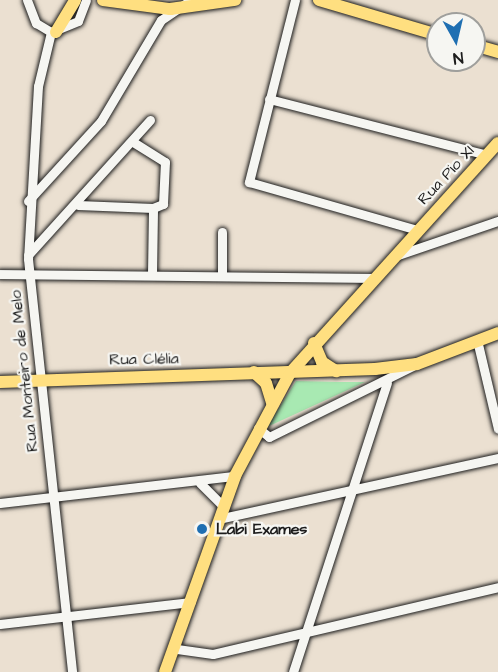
<!DOCTYPE html>
<html>
<head>
<meta charset="utf-8">
<style>
  body { margin:0 }
  #map { position:relative; width:498px; height:672px; overflow:hidden; background:#ebe0d1; font-family:"Architects Daughter",sans-serif }
  div>[style] { position:absolute }
  [style*='--x'] { left:calc(var(--x)*1px); top:calc(var(--y)*1px); width:calc(var(--w)*1px); rotate:calc(var(--a)*1deg) }
  .green>* { inset:0; background:#a8e9b2 }
  .roads { filter:drop-shadow(0 0 2px #1c1c1c) drop-shadow(0 0 2px #1c1c1c) }
  .minor>* { height:9px; margin:-4.5px; padding:0 4.5px; transform-origin:4.5px; border-radius:4.5px; background:#f6f6f2 }
  .major>* { height:12px; margin:-6px; padding:0 6px; transform-origin:6px; border-radius:6px; background:#ffdf80 }
  .dots>* { width:16px; height:16px; translate:-50% -50%; box-sizing:border-box; border:3px solid #f6f6f2; border-radius:50% }
  span { translate:-50% -50%; white-space:nowrap; text-align:center; line-height:1.15; -webkit-text-stroke:4.5px #f6f6f2; paint-order:stroke }
  .street-label { font-size:16px; color:#1c1c1c }
  .poi-label { font-size:16px; color:#1c1c1c; font-weight:700 }
  .left { translate:0 -50%; text-align:left }
  .north { position:absolute; left:426px; top:12px; width:60px; height:60px; box-sizing:border-box; background:#f6f6f2; border:2px solid #9f9f9c; border-radius:50%; rotate:172deg; font-size:16px; font-weight:700; line-height:24px; text-align:center; color:#1c1c1c }
  .north::after { content:''; display:block; margin:auto; width:21px; height:27px; background:#1f6fb2; clip-path:polygon(50% 0,100% 100%,50% 72%,0 100%) }
</style>
</head>
<body>
<div id="map">
  <div class="green">
    <i style="clip-path:polygon(296px 381px,340px 382px,365px 382px,267px 427px)"></i>
  </div>
  <div class="roads">
    <div class="minor">
      <i style="--x:27;--y:0;--w:25;--a:69"></i>
      <i style="--x:36;--y:23;--w:17;--a:31"></i>
      <i style="--x:51;--y:32;--w:29;--a:-22"></i>
      <i style="--x:78;--y:21;--w:22;--a:-69"></i>
      <i style="--x:295;--y:0;--w:188;--a:104.2"></i>
      <i style="--x:249;--y:182;--w:176;--a:15.9"></i>
      <i style="--x:51;--y:32;--w:56;--a:103.5"></i>
      <i style="--x:38;--y:86;--w:173;--a:93.3"></i>
      <i style="--x:28;--y:259;--w:415;--a:83.9"></i>
      <i style="--x:269;--y:99;--w:225;--a:14.4"></i>
      <i style="--x:28;--y:201;--w:108;--a:-47.6"></i>
      <i style="--x:101;--y:121;--w:117;--a:-59.3"></i>
      <i style="--x:161;--y:20;--w:36;--a:-34"></i>
      <i style="--x:78;--y:205;--w:75;--a:2.3"></i>
      <i style="--x:153;--y:208;--w:11;--a:-22"></i>
      <i style="--x:163;--y:204;--w:42;--a:-87.3"></i>
      <i style="--x:165;--y:162;--w:36;--a:-148"></i>
      <i style="--x:28;--y:255;--w:182;--a:-47.9"></i>
      <i style="--x:398;--y:255;--w:106;--a:-18.8"></i>
      <i style="--x:0;--y:274;--w:373;--a:0.6"></i>
      <i style="--x:152;--y:274;--w:66;--a:-89.1"></i>
      <i style="--x:222;--y:275;--w:43;--a:-90"></i>
      <i style="--x:477;--y:340;--w:91;--a:76.7"></i>
      <i style="--x:258;--y:428;--w:14;--a:39"></i>
      <i style="--x:269;--y:437;--w:163;--a:-26.3"></i>
      <i style="--x:200;--y:483;--w:33;--a:45"></i>
      <i style="--x:0;--y:503;--w:237;--a:-6.6"></i>
      <i style="--x:218;--y:519;--w:287;--a:-12.3"></i>
      <i style="--x:0;--y:624;--w:192;--a:-6.6"></i>
      <i style="--x:177;--y:649;--w:36;--a:8"></i>
      <i style="--x:213;--y:654;--w:293;--a:-13.2"></i>
      <i style="--x:293;--y:672;--w:304;--a:-72"></i>
    </div>
    <div class="major">
      <i style="--x:103;--y:0;--w:68;--a:7.7"></i>
      <i style="--x:170;--y:9;--w:66;--a:-7.9"></i>
      <i style="--x:319;--y:0;--w:124;--a:16.4"></i>
      <i style="--x:56;--y:32;--w:37;--a:-59"></i>
      <i style="--x:474;--y:45;--w:25;--a:16"></i>
      <i style="--x:314;--y:343;--w:21;--a:67"></i>
      <i style="--x:322;--y:362;--w:17;--a:33"></i>
      <i style="--x:254;--y:372;--w:16;--a:43"></i>
      <i style="--x:266;--y:383;--w:21;--a:73"></i>
      <i style="--x:0;--y:382;--w:375;--a:-2"></i>
      <i style="--x:375;--y:369;--w:42;--a:-6.8"></i>
      <i style="--x:417;--y:364;--w:87;--a:-20.9"></i>
      <i style="--x:165;--y:672;--w:208;--a:-70.3"></i>
      <i style="--x:235;--y:476;--w:117;--a:-61.9"></i>
      <i style="--x:290;--y:373;--w:310;--a:-47.9"></i>
    </div>
  </div>
  <div class="dots">
    <i style="left:202px;top:529px;background:#1f6fb2"></i>
  </div>
  <div class="street-label">
    <span style="left:446px;top:175px;rotate:-47deg">Rua Pio XI</span>
    <span style="left:144px;top:359px;rotate:-1deg">Rua Clélia</span>
    <span style="left:24px;top:371px;rotate:-96deg">Rua Monteiro de Melo</span>
  </div>
  <div class="poi-label">
    <span class="left" style="left:216px;top:529px">Labi Exames</span>
  </div>
  <div class="north">N</div>
</div>
</body>
</html>
